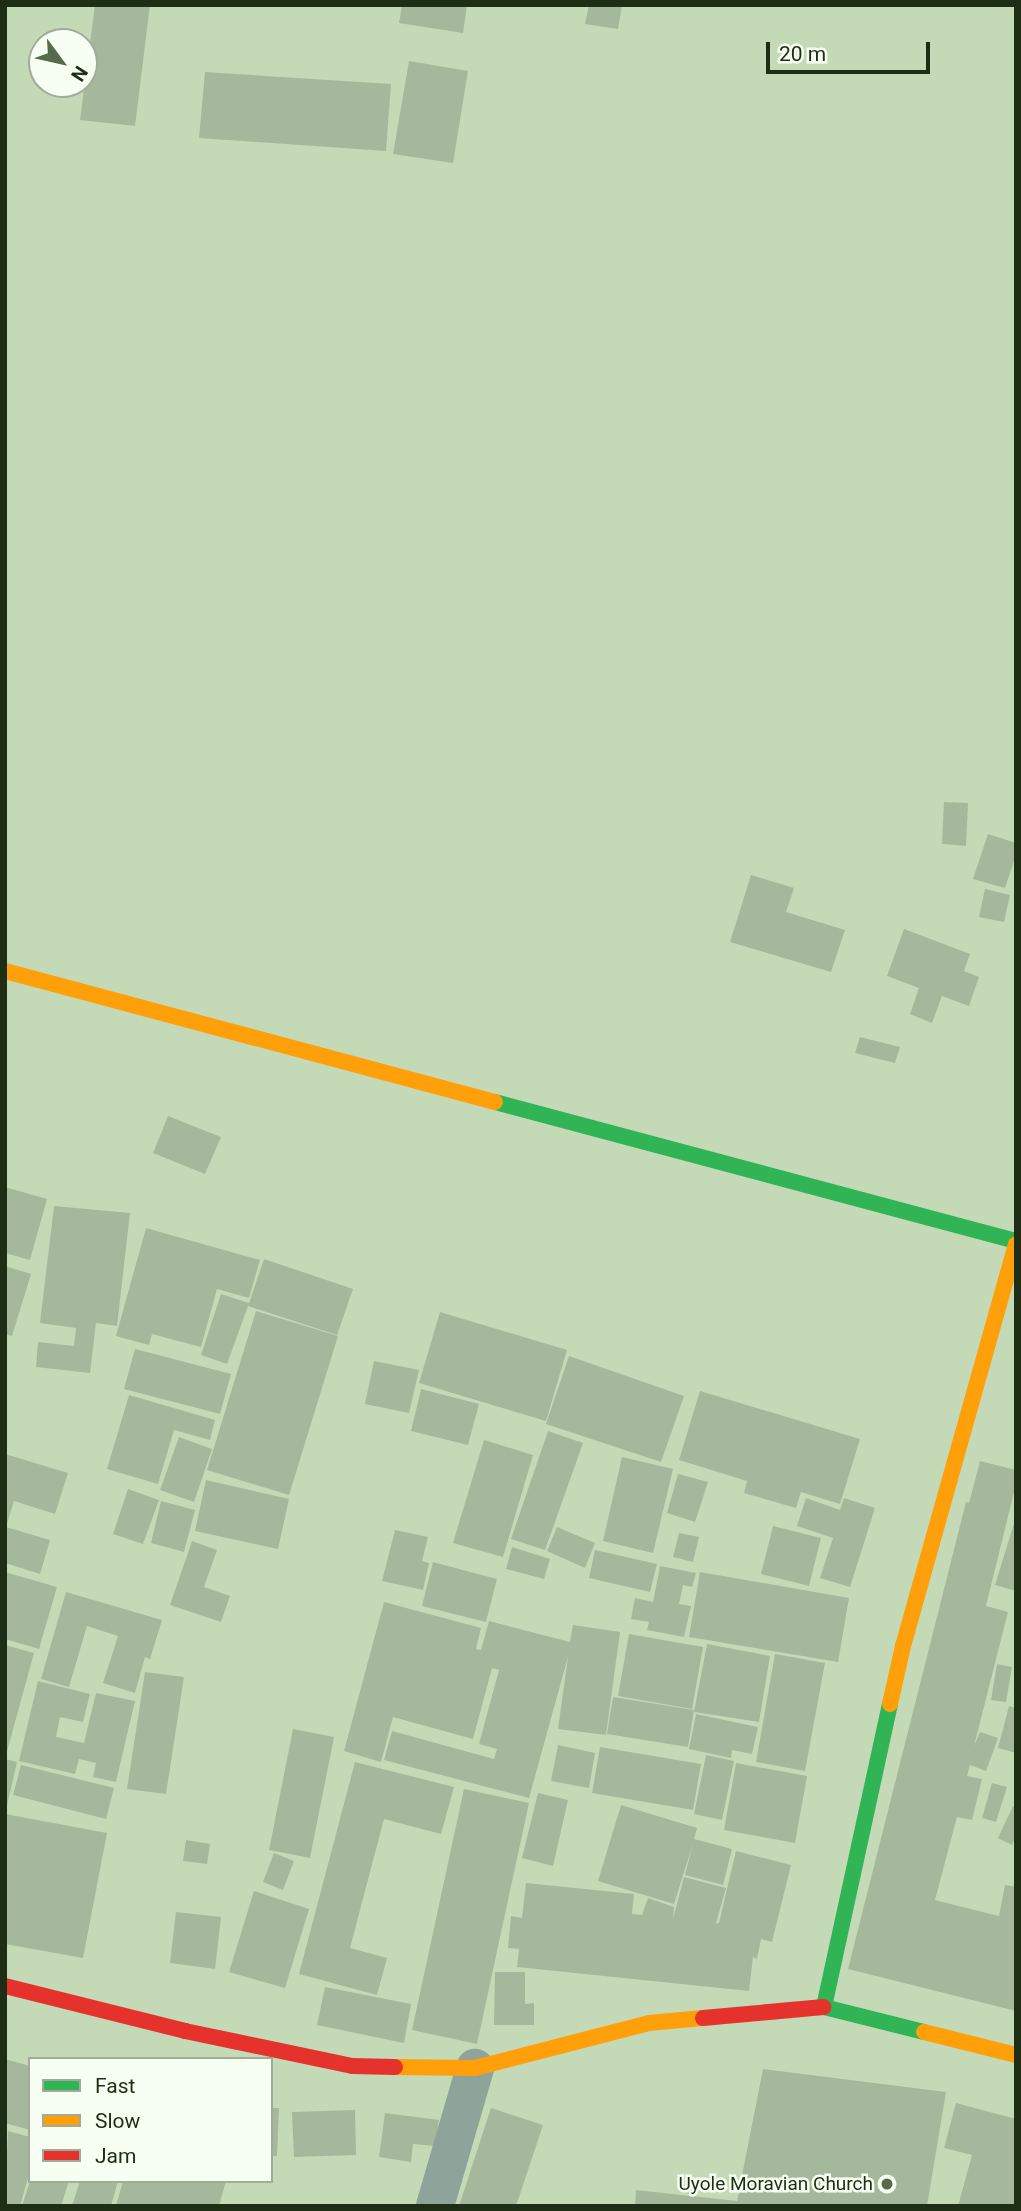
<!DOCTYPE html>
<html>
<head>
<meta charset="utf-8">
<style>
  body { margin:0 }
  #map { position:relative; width:1021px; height:2211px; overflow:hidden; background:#c4dab7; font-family:Roboto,sans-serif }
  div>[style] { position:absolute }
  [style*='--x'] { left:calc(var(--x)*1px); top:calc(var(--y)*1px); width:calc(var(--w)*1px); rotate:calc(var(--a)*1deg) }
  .building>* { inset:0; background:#a6b89c }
  .street>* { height:38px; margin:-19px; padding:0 19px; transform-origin:19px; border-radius:19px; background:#8ea399 }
  .fast>* { height:16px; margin:-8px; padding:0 8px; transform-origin:8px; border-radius:8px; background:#30b455 }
  .slow>* { height:16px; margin:-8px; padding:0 8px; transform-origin:8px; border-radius:8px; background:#ff9f0a }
  .jam>* { height:16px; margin:-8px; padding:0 8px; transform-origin:8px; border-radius:8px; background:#e5322d }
  .dots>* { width:19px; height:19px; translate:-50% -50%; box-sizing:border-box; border:4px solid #f6fff2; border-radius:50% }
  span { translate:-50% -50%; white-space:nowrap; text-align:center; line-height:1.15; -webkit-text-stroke:5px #f6fff2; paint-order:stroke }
  .poi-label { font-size:19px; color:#1e2e15 }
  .right { translate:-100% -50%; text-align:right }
  .frame { position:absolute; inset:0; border:7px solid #1e2e15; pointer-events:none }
  .legend { position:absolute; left:28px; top:2057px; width:245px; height:126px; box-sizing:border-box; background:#f6fff2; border:2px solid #a0ab9a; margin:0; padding:9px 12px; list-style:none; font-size:21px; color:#1e2e15 }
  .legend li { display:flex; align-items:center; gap:14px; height:35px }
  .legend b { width:35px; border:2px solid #a0ab9a }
  .north { position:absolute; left:28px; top:28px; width:70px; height:70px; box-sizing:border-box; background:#f6fff2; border:2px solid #a0ab9a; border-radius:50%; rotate:123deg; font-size:19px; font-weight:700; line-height:28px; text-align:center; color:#1e2e15 }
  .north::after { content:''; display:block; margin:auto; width:24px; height:32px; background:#586a4e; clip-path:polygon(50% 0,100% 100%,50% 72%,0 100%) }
  .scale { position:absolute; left:766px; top:42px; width:164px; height:32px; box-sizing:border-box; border:4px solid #1e2e15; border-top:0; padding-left:9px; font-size:21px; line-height:24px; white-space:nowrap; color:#1e2e15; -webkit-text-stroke:5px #f6fff2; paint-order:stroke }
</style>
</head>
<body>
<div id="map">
  <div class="building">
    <i style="clip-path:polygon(95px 5px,150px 5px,135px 126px,80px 120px)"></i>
    <i style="clip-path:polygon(402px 5px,467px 5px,463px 33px,399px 23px)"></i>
    <i style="clip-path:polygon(589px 5px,622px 5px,618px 29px,585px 24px)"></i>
    <i style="clip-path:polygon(409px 61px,468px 71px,453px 163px,393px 154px)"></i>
    <i style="clip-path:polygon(205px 72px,391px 84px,386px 151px,199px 138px)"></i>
    <i style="clip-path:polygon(944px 802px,968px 803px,966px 846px,942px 844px)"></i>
    <i style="clip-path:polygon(988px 834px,1016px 843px,1016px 855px,1005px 888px,973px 879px)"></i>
    <i style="clip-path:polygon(751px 875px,794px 888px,786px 912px,845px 930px,831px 972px,730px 942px)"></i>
    <i style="clip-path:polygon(985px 889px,1010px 895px,1004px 922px,979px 917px)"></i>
    <i style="clip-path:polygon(904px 929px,970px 954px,964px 971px,979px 977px,969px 1006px,942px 996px,932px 1023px,910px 1014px,919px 988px,887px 976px)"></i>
    <i style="clip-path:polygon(860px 1037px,900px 1047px,895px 1063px,855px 1053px)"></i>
    <i style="clip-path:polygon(168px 1116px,221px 1137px,205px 1174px,153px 1153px)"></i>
    <i style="clip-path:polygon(5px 1187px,47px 1199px,30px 1260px,5px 1253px)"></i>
    <i style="clip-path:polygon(54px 1206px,130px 1213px,117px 1326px,96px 1323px,90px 1373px,36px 1367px,38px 1342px,74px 1346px,76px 1328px,40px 1323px)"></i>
    <i style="clip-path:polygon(146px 1228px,260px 1260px,249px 1298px,217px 1289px,201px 1347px,152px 1334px,149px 1345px,116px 1336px)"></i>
    <i style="clip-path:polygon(264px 1259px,353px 1289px,337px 1335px,248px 1306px,227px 1364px,201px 1355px,221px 1294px,249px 1303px)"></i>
    <i style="clip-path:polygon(5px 1266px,31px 1274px,12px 1336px,5px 1334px)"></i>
    <i style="clip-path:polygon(256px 1311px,338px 1336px,289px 1495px,207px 1470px)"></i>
    <i style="clip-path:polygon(440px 1312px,567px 1350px,546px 1421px,419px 1383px)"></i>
    <i style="clip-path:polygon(135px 1349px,231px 1374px,220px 1414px,124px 1389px)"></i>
    <i style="clip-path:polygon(569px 1356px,684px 1396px,661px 1462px,546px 1424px)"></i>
    <i style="clip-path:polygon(374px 1361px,419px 1370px,409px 1413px,365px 1404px)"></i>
    <i style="clip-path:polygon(421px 1389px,479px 1404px,468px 1445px,411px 1431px)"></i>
    <i style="clip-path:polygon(700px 1391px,860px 1439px,840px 1504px,801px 1492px,796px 1508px,744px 1493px,747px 1481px,679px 1460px)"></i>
    <i style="clip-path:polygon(129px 1395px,215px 1420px,210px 1440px,174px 1430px,158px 1484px,107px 1469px)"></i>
    <i style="clip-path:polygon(548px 1431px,583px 1443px,545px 1550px,511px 1539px)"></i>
    <i style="clip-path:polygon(179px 1437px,212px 1449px,194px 1502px,160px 1490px)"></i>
    <i style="clip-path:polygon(484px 1440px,533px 1455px,503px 1557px,453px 1543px)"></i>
    <i style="clip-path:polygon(5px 1454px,68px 1473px,55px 1514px,14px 1501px,6px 1527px,50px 1540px,40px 1574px,5px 1563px)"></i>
    <i style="clip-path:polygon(622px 1457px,673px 1469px,653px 1553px,603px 1541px)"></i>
    <i style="clip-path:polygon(980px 1461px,1016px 1470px,1016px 1484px,986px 1606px,1008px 1612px,974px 1746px,980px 1732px,998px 1738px,986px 1771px,970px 1765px,967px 1776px,982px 1779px,972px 1820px,957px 1817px,935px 1900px,999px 1916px,1005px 1885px,1016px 1887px,1016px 2011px,848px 1969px,966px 1502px,969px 1503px)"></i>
    <i style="clip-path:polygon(678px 1474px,708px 1482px,695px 1522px,667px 1513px)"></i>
    <i style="clip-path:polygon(206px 1480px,289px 1499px,278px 1549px,195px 1531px)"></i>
    <i style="clip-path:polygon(128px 1489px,159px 1500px,143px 1544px,113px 1534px)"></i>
    <i style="clip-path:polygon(806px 1498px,840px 1510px,844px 1498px,875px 1508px,850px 1587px,820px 1578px,833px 1538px,797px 1526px)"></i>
    <i style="clip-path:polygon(161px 1501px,195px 1510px,184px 1552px,151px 1543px)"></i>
    <i style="clip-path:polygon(1015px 1520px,1016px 1520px,1016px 1591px,995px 1585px)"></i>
    <i style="clip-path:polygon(773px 1526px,821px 1538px,809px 1586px,761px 1574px)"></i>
    <i style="clip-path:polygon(557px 1527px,595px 1543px,585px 1568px,547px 1551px)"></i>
    <i style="clip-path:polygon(395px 1530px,428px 1537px,422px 1561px,429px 1563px,423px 1590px,382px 1581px)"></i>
    <i style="clip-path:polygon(679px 1533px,699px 1537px,693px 1562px,673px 1557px)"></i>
    <i style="clip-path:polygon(192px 1541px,217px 1550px,204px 1587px,230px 1596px,221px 1622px,170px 1605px)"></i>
    <i style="clip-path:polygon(512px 1547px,550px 1559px,544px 1579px,506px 1569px)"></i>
    <i style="clip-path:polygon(595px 1550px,657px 1564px,650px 1592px,589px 1578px)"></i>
    <i style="clip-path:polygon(433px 1562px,497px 1579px,486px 1622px,422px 1606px)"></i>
    <i style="clip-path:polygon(660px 1566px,696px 1573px,692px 1587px,683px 1585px,679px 1604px,691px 1606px,684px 1637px,647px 1630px,649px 1622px,631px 1619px,635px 1598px,653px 1602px)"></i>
    <i style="clip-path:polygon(5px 1572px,57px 1587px,39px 1649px,5px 1639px)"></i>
    <i style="clip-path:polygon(700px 1572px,849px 1598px,838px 1662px,689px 1637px)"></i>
    <i style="clip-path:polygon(66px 1592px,162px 1620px,150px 1659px,145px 1657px,135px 1693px,103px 1683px,118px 1636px,87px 1626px,69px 1687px,41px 1679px)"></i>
    <i style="clip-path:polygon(384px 1602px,481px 1628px,476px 1649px,481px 1650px,489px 1621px,570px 1642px,573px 1625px,620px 1632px,606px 1735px,558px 1729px,568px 1657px,529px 1798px,384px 1760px,392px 1731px,494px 1759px,497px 1749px,479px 1744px,499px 1670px,492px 1668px,473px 1739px,393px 1717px,381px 1762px,344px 1751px)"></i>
    <i style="clip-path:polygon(629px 1634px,703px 1647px,692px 1709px,618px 1696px)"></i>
    <i style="clip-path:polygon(707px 1644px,770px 1656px,759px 1722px,694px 1712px)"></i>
    <i style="clip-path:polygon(5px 1645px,34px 1653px,6px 1755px,5px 1755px)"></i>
    <i style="clip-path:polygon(775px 1654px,825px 1663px,805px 1771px,756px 1762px)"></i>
    <i style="clip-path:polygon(997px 1664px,1012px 1667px,1006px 1702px,991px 1700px)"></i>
    <i style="clip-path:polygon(145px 1672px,184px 1677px,166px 1794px,127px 1789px)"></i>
    <i style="clip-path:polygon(38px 1681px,90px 1694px,83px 1722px,60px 1717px,56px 1737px,84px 1743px,96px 1693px,135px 1701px,116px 1782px,93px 1777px,96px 1763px,79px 1759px,75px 1774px,19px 1761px)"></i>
    <i style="clip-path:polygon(613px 1697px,694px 1710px,688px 1747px,607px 1734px)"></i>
    <i style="clip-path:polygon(1009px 1706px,1016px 1708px,1016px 1753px,998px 1748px)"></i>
    <i style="clip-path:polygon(696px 1714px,758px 1727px,752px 1754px,732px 1750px,731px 1758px,689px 1749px)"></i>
    <i style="clip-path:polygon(293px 1729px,334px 1737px,310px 1858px,269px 1850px)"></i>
    <i style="clip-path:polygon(558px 1745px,595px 1753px,589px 1788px,551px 1781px)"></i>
    <i style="clip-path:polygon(600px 1747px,701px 1764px,693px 1810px,592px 1793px)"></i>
    <i style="clip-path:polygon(706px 1755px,734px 1761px,722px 1820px,694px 1814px)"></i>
    <i style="clip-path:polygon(5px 1759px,17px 1762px,6px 1810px,5px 1810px)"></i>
    <i style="clip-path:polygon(355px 1762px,454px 1787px,441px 1834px,384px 1819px,350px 1948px,387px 1958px,377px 1995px,299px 1974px)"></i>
    <i style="clip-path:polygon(736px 1763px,807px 1776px,795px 1843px,724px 1830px)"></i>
    <i style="clip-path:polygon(21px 1765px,114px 1788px,106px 1819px,13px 1795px)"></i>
    <i style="clip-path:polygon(992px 1783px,1007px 1787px,996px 1822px,982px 1818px)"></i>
    <i style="clip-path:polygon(464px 1789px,529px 1803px,477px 2044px,412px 2030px)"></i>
    <i style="clip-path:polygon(538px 1793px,568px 1800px,553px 1866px,522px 1858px)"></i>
    <i style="clip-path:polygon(621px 1805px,697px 1828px,694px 1839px,732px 1849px,723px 1885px,685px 1875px,693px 1844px,674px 1904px,598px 1881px)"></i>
    <i style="clip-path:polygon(1013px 1806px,1016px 1807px,1016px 1836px,1012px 1845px,998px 1838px)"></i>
    <i style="clip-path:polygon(5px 1814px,107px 1833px,83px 1958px,5px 1944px)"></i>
    <i style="clip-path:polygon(186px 1840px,210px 1844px,207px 1864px,183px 1861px)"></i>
    <i style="clip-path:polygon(736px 1851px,791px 1865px,772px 1942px,761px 1939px,757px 1959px,753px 1957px,749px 1991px,517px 1967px,519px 1949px,508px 1948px,511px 1916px,522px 1918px,526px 1883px,634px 1894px,632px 1914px,642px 1915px,648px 1898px,674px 1907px,673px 1919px,684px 1877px,726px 1888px,716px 1923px,719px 1923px)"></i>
    <i style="clip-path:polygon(274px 1853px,294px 1861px,283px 1890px,263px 1882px)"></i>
    <i style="clip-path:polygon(254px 1891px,309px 1909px,285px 1988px,229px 1972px)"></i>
    <i style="clip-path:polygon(176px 1912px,221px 1917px,215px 1969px,170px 1963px)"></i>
    <i style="clip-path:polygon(495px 1972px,525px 1972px,525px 2004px,534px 2003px,534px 2025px,494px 2025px)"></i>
    <i style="clip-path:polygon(325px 1987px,411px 2004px,404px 2043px,317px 2025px)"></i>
    <i style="clip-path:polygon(5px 2059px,30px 2066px,30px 2130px,5px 2123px)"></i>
    <i style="clip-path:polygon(763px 2069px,946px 2092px,927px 2206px,635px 2206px,636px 2190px,737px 2201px)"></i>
    <i style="clip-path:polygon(956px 2103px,1016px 2119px,1016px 2206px,958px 2206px,972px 2155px,944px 2148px)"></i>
    <i style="clip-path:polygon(271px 2108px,279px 2108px,277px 2156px,271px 2156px)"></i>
    <i style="clip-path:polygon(491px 2108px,543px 2125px,516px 2206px,459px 2206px)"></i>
    <i style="clip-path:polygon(355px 2110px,356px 2155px,294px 2157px,292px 2112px)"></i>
    <i style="clip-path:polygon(385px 2113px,439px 2120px,435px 2146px,413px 2144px,411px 2162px,379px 2157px)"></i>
    <i style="clip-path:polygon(8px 2131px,30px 2137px,30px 2171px,20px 2206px,5px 2206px)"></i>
    <i style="clip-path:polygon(30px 2181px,69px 2181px,61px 2206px,22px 2206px)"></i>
    <i style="clip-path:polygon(80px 2181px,118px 2181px,111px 2206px,72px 2206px)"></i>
    <i style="clip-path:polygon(123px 2181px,226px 2181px,219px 2206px,116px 2206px)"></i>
  </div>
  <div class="street">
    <i style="--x:435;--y:2206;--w:144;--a:-73.8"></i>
  </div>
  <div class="fast">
    <i style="--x:495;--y:1102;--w:539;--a:14.94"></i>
    <i style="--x:890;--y:1704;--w:310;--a:102.3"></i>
    <i style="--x:824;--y:2007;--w:103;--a:14"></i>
  </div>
  <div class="slow">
    <i style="--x:5;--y:971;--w:507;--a:14.97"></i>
    <i style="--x:890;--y:1704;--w:59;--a:-77.4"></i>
    <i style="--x:903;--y:1646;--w:417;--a:-74.3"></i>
    <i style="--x:924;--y:2032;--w:95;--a:14"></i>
    <i style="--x:395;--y:2067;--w:80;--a:0.7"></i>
    <i style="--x:475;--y:2068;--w:180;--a:-14.5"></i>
    <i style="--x:649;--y:2023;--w:54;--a:-5.3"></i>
  </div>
  <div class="jam">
    <i style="--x:5;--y:1986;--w:186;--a:14"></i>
    <i style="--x:185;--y:2031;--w:171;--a:11.8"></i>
    <i style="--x:352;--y:2066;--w:43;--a:1.3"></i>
    <i style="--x:703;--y:2018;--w:121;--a:-5.2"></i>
  </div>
  <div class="dots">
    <i style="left:887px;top:2184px;background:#586a4e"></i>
  </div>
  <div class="poi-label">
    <span class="right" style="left:873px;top:2184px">Uyole Moravian Church</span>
  </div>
  <div class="frame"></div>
  <ul class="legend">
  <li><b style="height:9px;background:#30b455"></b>Fast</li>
  <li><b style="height:9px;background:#ff9f0a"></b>Slow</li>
  <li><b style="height:9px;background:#e5322d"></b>Jam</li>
  </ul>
  <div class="north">N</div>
  <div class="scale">20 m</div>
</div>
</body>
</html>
